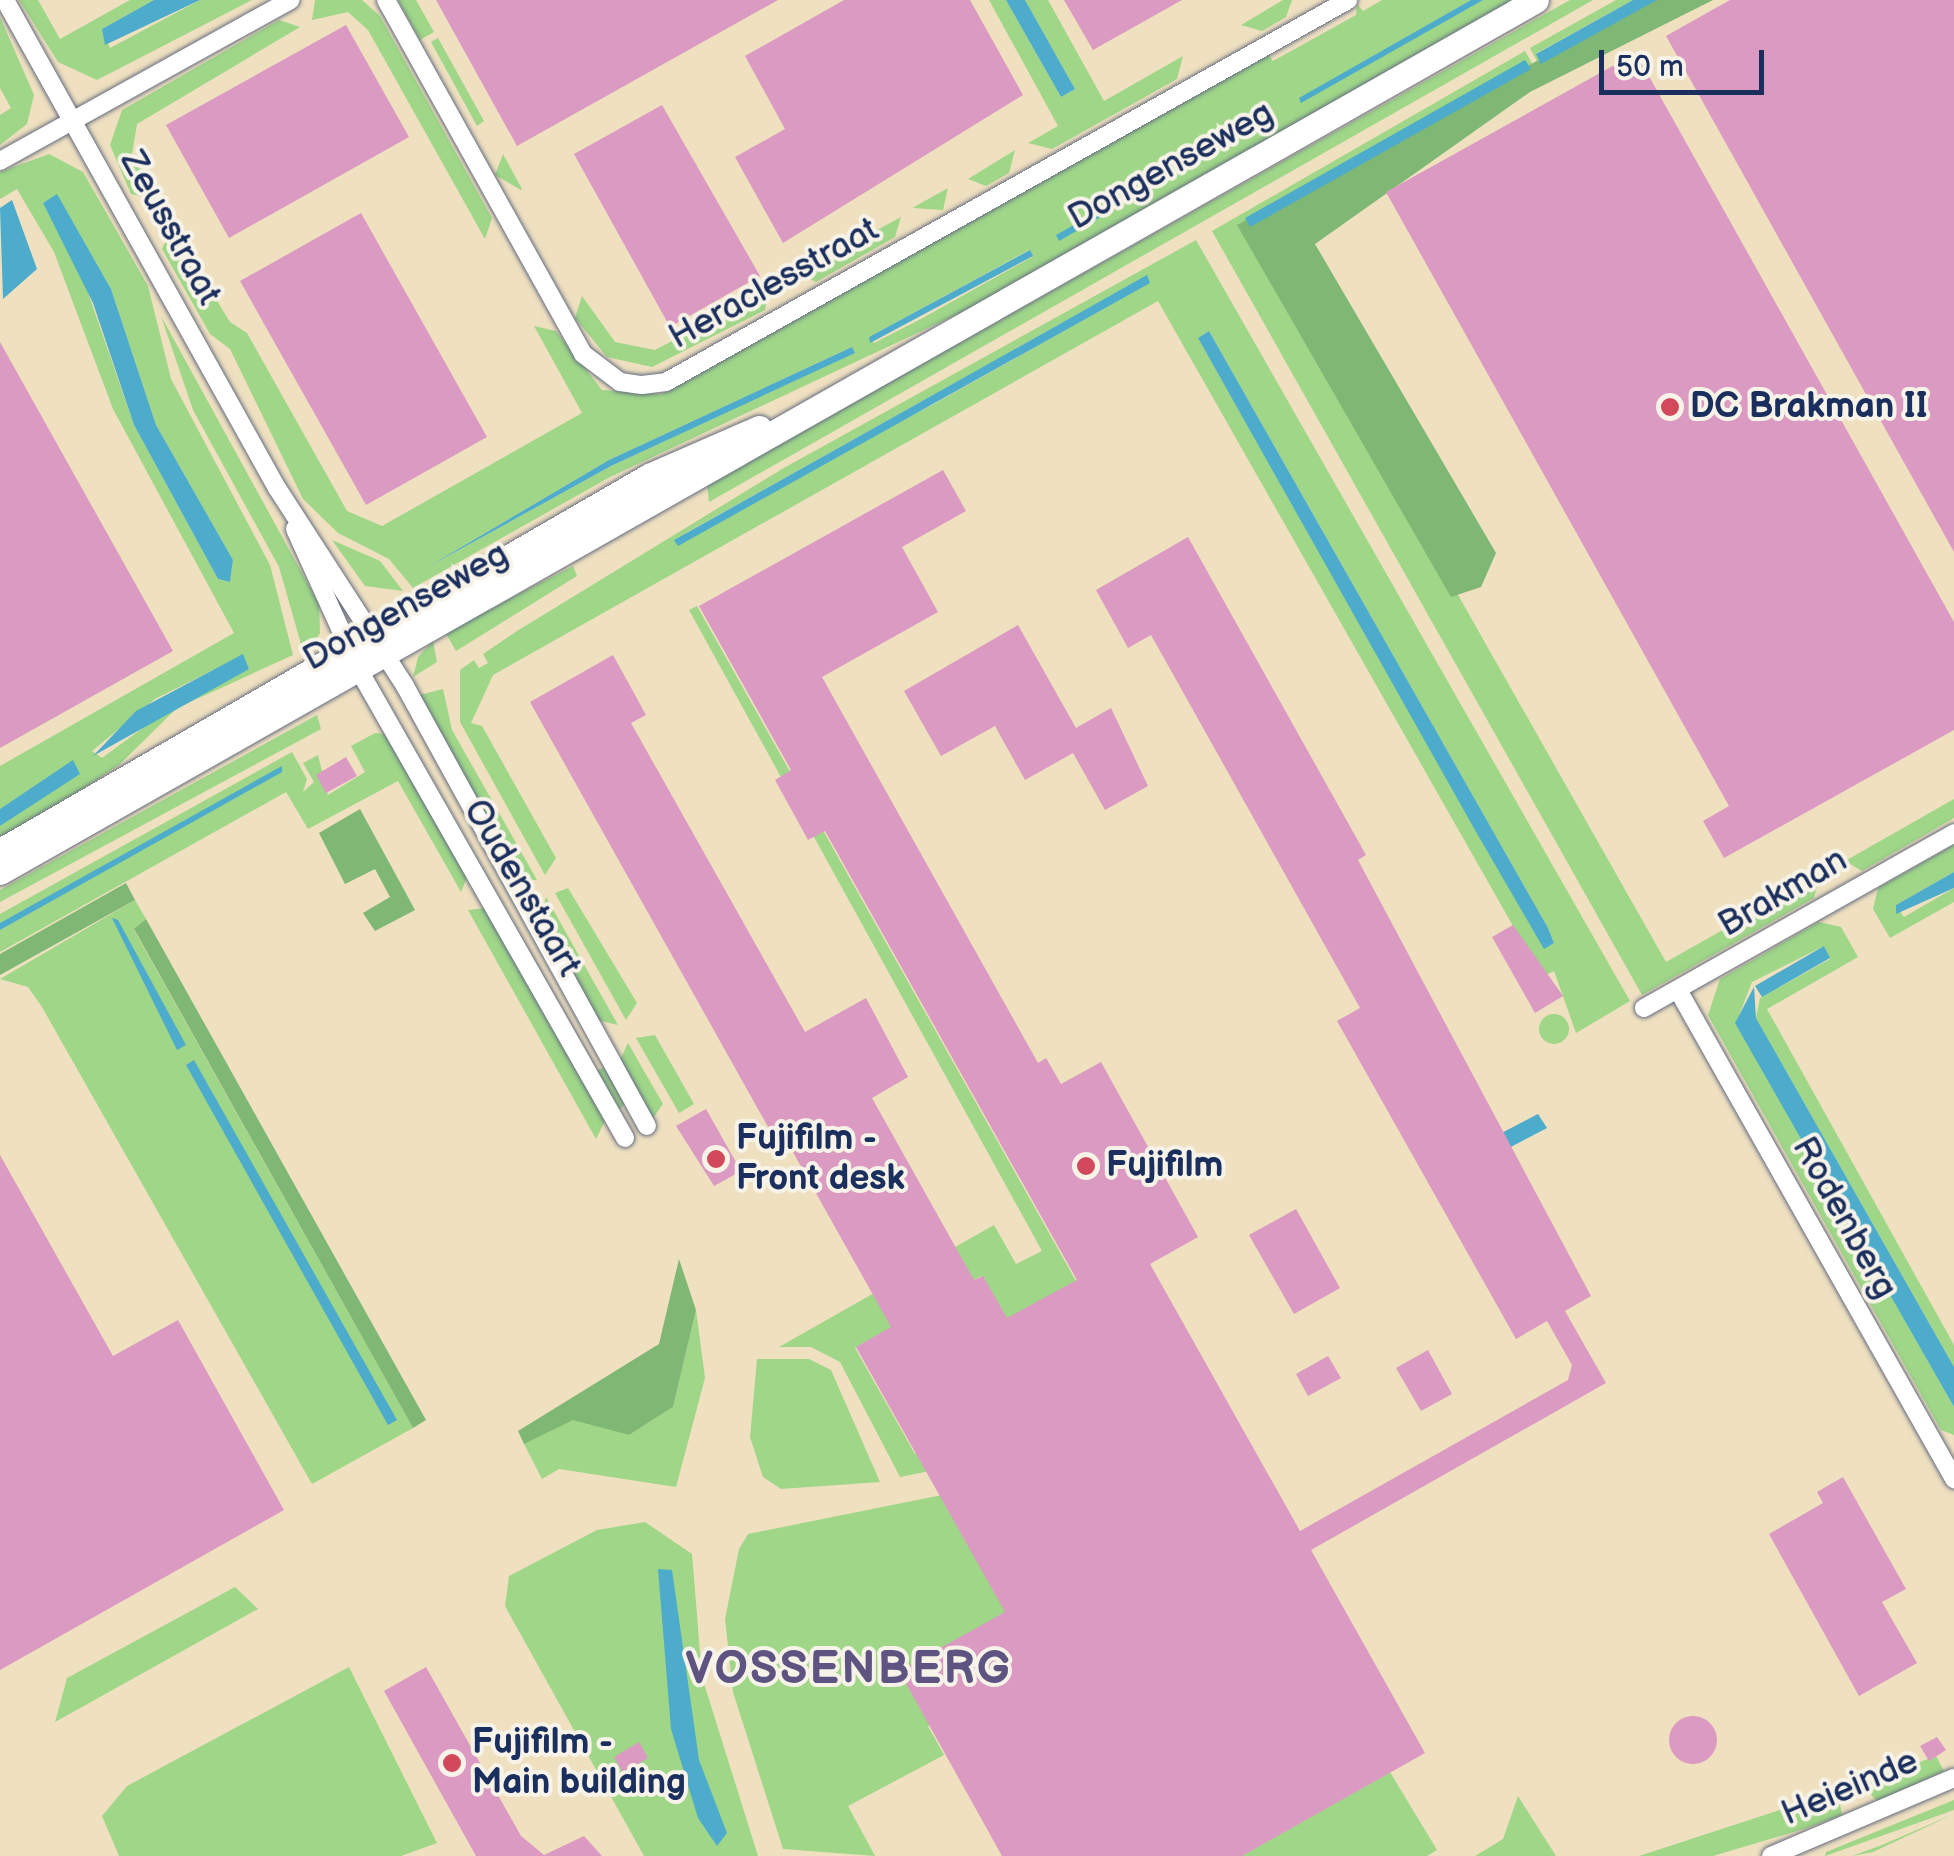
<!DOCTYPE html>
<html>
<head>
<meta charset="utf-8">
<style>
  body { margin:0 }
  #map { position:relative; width:1954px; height:1856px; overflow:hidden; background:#efe0c0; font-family:"Balsamiq Sans",sans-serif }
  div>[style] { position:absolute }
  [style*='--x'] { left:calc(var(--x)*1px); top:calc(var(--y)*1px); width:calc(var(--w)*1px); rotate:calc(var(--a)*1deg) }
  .green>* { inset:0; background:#9fd688 }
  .round { border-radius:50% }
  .forest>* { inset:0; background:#7fb774 }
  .water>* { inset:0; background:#4dabcb }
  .building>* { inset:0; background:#db9ac1 }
  .roads { filter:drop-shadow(0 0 2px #656d80) drop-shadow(0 0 2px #656d80) }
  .street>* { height:18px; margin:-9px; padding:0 9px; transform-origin:9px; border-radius:9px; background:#fff }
  .secondary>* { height:25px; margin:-12.5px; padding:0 12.5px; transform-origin:12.5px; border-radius:12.5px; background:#fff }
  .dots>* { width:28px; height:28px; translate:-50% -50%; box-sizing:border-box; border:5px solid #f7f3e8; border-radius:50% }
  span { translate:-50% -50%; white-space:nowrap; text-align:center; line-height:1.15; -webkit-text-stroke:8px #f7f3e8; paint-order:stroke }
  .street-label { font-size:35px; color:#1b2f5e }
  .poi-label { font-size:35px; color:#1b2f5e; font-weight:700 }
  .left { translate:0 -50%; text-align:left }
  .district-label { font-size:45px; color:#5e5481; font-weight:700; letter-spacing:2.5px }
  .scale { position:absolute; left:1599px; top:50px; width:165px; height:45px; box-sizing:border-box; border:5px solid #1b2f5e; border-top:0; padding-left:12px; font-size:30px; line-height:35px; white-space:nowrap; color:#1b2f5e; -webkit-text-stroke:8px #f7f3e8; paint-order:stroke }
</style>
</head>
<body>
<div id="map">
  <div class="green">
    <i style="clip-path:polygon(19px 0,38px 0,60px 39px,130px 0,154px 0,102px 29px,110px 48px,200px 0,252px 0,97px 80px,58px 62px)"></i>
    <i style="clip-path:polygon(315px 0,362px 0,380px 16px,492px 218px,485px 239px,368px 30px,348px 12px,312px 20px)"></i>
    <i style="clip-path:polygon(398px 0,416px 0,434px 32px,420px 40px)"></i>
    <i style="clip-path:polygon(989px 0,1006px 0,1061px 97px,1075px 89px,1025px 0,1048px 0,1104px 101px,1183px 56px,1177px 79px,1052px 149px,1028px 143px,1058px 126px)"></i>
    <i style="clip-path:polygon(1283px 0,1292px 0,1286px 17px,1262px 31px,1241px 25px)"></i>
    <i style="clip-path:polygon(evenodd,1382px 0,1471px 0,1299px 99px,1483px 0,1513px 0,975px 306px,610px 477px,413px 588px,389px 559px,338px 533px,303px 499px,230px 349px,210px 334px,162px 249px,172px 227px,230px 322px,247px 333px,347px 511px,382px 526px,582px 413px,534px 326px,556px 331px,602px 390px,661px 394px,1268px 54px,1273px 61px,1356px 15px,1357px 4px,1363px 11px,1382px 0,1029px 250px,1032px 257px,919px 320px,874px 343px,869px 337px,1029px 250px,1382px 0,852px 347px,854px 353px,611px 466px,426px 568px,609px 460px,852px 347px)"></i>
    <i style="clip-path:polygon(1570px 0,1593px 0,709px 502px,707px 485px)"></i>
    <i style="clip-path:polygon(1616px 0,1633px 0,1537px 53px,1548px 82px,1530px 48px)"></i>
    <i style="clip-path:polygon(0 17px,34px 95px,27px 124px,0 145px,0 115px,11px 108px,0 88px)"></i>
    <i style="clip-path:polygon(279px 20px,300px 27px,137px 124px,132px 154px,156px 200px,131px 194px,110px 145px,122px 110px)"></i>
    <i style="clip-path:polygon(438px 38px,484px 121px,477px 126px,431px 42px)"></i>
    <i style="clip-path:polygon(1525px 51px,1544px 84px,1253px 233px,1666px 962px,1813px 879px,1817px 886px,1814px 898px,1642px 995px,1212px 231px)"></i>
    <i style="clip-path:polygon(1015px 150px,1009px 173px,986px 186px,968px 179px)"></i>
    <i style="clip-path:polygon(evenodd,49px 154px,83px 172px,148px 286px,171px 379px,270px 565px,293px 655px,177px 708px,119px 765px,0 843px,0 826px,54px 790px,73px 761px,0 809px,0 766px,234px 633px,113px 409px,54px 252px,17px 189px,0 199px,0 172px,49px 154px,57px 195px,111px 289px,156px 425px,233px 560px,230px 582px,218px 579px,134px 425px,85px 284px,43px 203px,57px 195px,49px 154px,243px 655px,249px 669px,181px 700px,102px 758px,92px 751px,155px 699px,243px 655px)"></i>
    <i style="clip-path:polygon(503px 154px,522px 189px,521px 190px,495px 175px)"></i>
    <i style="clip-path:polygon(948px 188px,943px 210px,913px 208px,914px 207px)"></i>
    <i style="clip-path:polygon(901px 217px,895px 237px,816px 282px,798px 273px)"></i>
    <i style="clip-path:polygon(evenodd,1196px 240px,1630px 1001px,1576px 1033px,1554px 971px,1542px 977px,1158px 301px,493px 675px,471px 723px,482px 726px,556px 858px,545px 875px,460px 722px,460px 670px,474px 660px,479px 668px,488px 663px,483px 654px,517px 631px,782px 469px,1196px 240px,1146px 276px,1149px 283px,932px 405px,675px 539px,1146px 276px,1196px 240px,1209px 331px,1548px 928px,1554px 943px,1545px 948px,1198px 338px,1209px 331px)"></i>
    <i style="clip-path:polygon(769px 290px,765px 310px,652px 367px,607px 357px,575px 318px,582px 296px,615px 342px,655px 350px)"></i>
    <i style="clip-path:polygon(161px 316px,319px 604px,320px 633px,305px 658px,279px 567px,193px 410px)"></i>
    <i style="clip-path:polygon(332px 540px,380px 561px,403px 591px,365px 586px)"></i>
    <i style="clip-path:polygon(573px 566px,577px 576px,456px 651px,445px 632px)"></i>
    <i style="clip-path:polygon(697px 606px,1076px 1281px,1030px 1362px,981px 1276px,855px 1348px,915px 1454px,1041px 1383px,1186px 1580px,928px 1726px,944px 1755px,848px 1806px,875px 1856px,783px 1849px,733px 1692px,725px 1619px,739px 1549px,748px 1534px,972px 1489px,950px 1467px,900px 1477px,840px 1362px,811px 1347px,779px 1347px,994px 1225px,1016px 1264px,1042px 1251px,689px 610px)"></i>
    <i style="clip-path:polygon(433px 641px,437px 662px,413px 677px,418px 657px)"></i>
    <i style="clip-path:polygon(443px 689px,452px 730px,537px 880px,521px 880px,416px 696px)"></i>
    <i style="clip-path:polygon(317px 715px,321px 729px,0 902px,0 890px)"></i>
    <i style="clip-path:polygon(375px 733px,386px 734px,467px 877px,461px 892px,398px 781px,308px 829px,286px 792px,0 952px,0 930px,283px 768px,0 923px,0 914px,292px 752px,307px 779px,303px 792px,314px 782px,303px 763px,318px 755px,328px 795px,365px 772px,351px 746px)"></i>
    <i style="clip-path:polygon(1954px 799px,1954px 818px,1862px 871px,1845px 861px)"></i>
    <i style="clip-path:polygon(1954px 845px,1954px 872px,1896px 905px,1904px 917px,1954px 888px,1954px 902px,1890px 938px,1873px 909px,1878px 888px)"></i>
    <i style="clip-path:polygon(568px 888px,637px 1003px,626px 1020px,555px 893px)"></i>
    <i style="clip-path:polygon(546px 897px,618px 1025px,597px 1020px,540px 917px)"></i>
    <i style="clip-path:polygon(135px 900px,146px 919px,134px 930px,413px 1428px,312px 1484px,42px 1007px,28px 987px,0 979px)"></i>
    <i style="clip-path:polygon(485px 908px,605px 1121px,596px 1139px,468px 910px)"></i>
    <i style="clip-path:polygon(1819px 922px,1841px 927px,1858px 957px,1767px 1009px,1954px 1345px,1954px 1367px,1756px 1018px,1760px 998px,1830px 959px,1824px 946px,1752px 982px,1736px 1023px,1954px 1407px,1954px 1435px,1941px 1430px,1708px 1015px,1720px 979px)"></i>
    <i class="round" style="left:1539px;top:1014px;width:30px;height:30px"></i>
    <i style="clip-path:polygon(655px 1035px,694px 1104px,679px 1113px,636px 1038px)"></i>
    <i style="clip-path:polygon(628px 1043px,663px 1104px,653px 1118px,620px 1060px)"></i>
    <i style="clip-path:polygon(605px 1067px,625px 1103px,620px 1110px,596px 1071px)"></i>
    <i style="clip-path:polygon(696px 1310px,705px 1378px,676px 1487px,559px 1469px,542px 1479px,524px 1444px,554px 1426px,573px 1419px,629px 1435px,673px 1407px)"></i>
    <i style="clip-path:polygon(757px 1359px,809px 1359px,831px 1370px,880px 1482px,781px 1489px,763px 1477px,750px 1437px)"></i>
    <i style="clip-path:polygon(645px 1522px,692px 1554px,702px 1677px,758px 1856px,644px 1856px,505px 1606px,509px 1576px,597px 1530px)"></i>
    <i style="clip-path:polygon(235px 1587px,258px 1609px,55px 1722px,67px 1678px)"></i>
    <i style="clip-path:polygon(349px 1667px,437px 1843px,401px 1856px,119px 1856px,102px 1816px,127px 1786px)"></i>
    <i style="clip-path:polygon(1936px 1756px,1944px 1771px,1877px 1801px,1861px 1784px)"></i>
    <i style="clip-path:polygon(1390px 1772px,1437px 1850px,1427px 1856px,1241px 1856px)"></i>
    <i style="clip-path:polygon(1838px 1791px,1842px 1815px,1804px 1829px,1713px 1856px,1639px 1856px)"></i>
    <i style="clip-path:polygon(1518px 1796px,1556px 1856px,1475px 1856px,1503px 1839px)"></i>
    <i style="clip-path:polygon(1954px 1800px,1954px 1810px,1825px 1856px,1826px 1852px)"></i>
    <i style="clip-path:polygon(1954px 1814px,1873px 1852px,1852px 1856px,1882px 1845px)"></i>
  </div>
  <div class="forest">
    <i style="clip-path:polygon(1648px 0,1713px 0,1530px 92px,1315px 244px,1496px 553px,1481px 587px,1451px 597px,1237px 225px)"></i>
    <i style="clip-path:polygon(360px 809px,415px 910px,375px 931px,363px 913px,390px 897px,375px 869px,345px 884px,319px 833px)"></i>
    <i style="clip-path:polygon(126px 883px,135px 900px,0 975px,0 954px)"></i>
    <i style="clip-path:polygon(146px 919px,426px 1420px,413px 1428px,134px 929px)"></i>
    <i style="clip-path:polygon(679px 1259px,696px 1310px,673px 1407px,629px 1435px,573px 1420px,524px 1444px,518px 1431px,659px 1344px)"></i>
  </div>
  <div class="water">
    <i style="clip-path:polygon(154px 0,200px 0,105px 45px,102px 29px)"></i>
    <i style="clip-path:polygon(1006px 0,1025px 0,1075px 89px,1061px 97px)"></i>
    <i style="clip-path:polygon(1471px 0,1483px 0,1301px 103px,1299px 98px)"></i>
    <i style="clip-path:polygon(1633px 0,1657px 0,1541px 64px,1536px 54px)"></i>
    <i style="clip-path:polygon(1525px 60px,1531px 69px,1250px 227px,1245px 218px)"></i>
    <i style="clip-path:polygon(1265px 117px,1197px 164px,1193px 158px)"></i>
    <i style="clip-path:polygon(57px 194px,111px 289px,156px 425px,233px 560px,230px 582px,218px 579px,134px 425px,93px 303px,43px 203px)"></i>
    <i style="clip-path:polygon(12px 200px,37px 269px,3px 299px,0 208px)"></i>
    <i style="clip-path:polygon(1108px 206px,1111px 211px,1059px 241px,1056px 235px)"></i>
    <i style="clip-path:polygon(1030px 250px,1033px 256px,870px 343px,869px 337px)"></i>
    <i style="clip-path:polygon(1147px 275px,1150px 283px,678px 546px,674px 540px)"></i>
    <i style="clip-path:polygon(1209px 331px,1548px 928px,1554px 943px,1544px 949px,1475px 830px,1198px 338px)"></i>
    <i style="clip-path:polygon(852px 347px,855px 353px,611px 466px,426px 568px,609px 460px)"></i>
    <i style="clip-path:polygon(243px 654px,249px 669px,93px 756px,136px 711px)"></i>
    <i style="clip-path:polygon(73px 760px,80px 774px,0 826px,0 809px)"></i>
    <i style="clip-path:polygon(282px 766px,282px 772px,0 930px,0 923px)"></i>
    <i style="clip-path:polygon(1954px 872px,1954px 888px,1896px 914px,1896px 905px)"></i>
    <i style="clip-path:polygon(112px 918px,118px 920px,186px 1045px,177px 1050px)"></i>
    <i style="clip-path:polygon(1824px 946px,1830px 958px,1762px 997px,1755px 986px)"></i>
    <i style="clip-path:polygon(1754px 987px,1756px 1018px,1954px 1367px,1954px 1407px,1735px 1023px)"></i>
    <i style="clip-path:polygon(194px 1060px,397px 1420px,388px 1425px,186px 1065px)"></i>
    <i style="clip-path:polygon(1538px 1114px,1547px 1128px,1465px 1171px,1465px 1152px)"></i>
    <i style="clip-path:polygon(658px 1569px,672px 1570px,699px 1760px,727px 1833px,717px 1846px,698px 1818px,671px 1729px)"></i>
  </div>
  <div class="building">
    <i style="clip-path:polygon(436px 0,778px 0,517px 146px)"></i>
    <i style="clip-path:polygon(844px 0,970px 0,1023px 95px,783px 243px,735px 157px,785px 129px,745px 56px)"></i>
    <i style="clip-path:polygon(1064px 0,1182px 0,1093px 50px)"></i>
    <i style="clip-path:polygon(1730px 0,1954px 0,1954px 552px,1666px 36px)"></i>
    <i style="clip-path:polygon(346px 25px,409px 137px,229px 238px,166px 125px)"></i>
    <i style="clip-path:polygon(1636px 53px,1954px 622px,1954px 730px,1724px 858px,1703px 821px,1729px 806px,1386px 192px)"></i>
    <i style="clip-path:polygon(662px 105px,760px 276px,670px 327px,574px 154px)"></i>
    <i style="clip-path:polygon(361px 213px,487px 437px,366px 505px,240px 281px)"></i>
    <i style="clip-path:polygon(0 342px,173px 651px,0 748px)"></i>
    <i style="clip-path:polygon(943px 470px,966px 511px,902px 547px,938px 612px,822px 677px,1038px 1063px,1046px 1058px,1061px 1084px,1101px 1062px,1198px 1237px,1150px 1264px,1300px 1531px,1568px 1380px,1572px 1365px,1547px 1321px,1516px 1339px,1337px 1021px,1360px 1008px,1151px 635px,1128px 648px,1096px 590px,1188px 537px,1366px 855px,1358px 860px,1591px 1296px,1565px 1311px,1606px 1383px,1311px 1550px,1425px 1753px,1242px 1856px,1002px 1856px,899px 1671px,1005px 1612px,856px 1347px,891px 1327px,789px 1145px,781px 1150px,530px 702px,613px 655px,646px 715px,631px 723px,805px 1032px,866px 998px,908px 1077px,872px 1098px,974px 1280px,983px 1276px,1007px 1318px,1077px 1280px,825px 831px,808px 840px,775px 780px,791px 770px,699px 606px)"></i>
    <i style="clip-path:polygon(1018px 625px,1076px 728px,1111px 708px,1148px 786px,1105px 810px,1073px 753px,1025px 780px,995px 726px,941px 756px,904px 691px)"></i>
    <i style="clip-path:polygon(346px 757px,357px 776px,326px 793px,316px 775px)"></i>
    <i style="clip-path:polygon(1513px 925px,1563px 996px,1535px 1013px,1492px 937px)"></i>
    <i style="clip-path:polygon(706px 1109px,741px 1171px,714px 1186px,676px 1126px)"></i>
    <i style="clip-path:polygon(0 1155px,113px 1356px,178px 1320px,284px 1510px,0 1670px)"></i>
    <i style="clip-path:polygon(1296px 1209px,1340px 1288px,1294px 1314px,1249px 1235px)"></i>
    <i style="clip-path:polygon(1428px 1350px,1452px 1394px,1421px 1411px,1396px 1368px)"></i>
    <i style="clip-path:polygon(1328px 1356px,1341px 1378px,1308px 1396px,1296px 1374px)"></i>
    <i style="clip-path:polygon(1843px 1477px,1906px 1589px,1882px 1602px,1917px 1663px,1859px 1696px,1769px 1534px,1823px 1503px,1817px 1492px)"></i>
    <i style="clip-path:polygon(426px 1667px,521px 1836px,544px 1855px,584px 1836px,602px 1856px,476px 1856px,384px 1691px)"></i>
    <i class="round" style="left:1669px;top:1716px;width:48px;height:48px"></i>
    <i style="clip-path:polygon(1937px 1737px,1946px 1750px,1929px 1761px,1920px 1746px)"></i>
    <i style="clip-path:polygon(639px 1742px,648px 1758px,623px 1773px,614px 1757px)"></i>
  </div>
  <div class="roads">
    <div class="street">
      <i style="--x:5;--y:0;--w:559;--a:60.87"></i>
      <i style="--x:277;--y:488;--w:236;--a:57.1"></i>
      <i style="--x:405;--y:686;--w:502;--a:61.19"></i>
      <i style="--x:386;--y:0;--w:405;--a:60.9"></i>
      <i style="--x:583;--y:354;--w:46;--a:37.1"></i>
      <i style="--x:620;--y:382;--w:22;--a:8"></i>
      <i style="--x:642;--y:385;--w:24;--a:-7"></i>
      <i style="--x:666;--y:382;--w:782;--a:-29.25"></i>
      <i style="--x:0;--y:161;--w:332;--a:-29"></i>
      <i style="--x:295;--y:529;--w:157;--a:65.6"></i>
      <i style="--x:360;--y:672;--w:536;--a:60.37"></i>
      <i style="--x:1678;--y:990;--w:562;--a:60.56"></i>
      <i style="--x:1644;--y:1008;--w:356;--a:-29.4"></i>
      <i style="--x:1771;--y:1856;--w:199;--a:-23.1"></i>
    </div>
    <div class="secondary">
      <i style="--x:0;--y:851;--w:750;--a:-30.02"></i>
      <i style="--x:649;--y:476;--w:120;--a:-23.6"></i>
      <i style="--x:0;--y:872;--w:1766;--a:-29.58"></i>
    </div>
  </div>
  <div class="dots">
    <i style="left:1670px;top:407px;background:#d1495b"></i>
    <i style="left:716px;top:1159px;background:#d1495b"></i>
    <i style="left:1086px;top:1166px;background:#d1495b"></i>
    <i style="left:452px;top:1763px;background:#d1495b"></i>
  </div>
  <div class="street-label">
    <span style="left:1171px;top:166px;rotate:-29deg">Dongenseweg</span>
    <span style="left:170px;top:228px;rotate:61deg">Zeusstraat</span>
    <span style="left:774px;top:284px;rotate:-29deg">Heraclesstraat</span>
    <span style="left:406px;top:607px;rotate:-29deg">Dongenseweg</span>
    <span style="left:522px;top:888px;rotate:60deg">Oudenstaart</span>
    <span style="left:1783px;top:893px;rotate:-30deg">Brakman</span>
    <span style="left:1844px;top:1218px;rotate:61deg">Rodenberg</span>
    <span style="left:1850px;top:1788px;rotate:-23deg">Heieinde</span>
  </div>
  <div class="poi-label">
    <span class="left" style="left:1690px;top:407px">DC Brakman II</span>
    <span class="left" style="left:736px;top:1159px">Fujifilm -<br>Front desk</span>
    <span class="left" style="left:1106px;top:1166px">Fujifilm</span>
    <span class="left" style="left:472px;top:1763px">Fujifilm -<br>Main building</span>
  </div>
  <div class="district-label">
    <span style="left:849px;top:1670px">VOSSENBERG</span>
  </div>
  <div class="scale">50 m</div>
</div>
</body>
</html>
